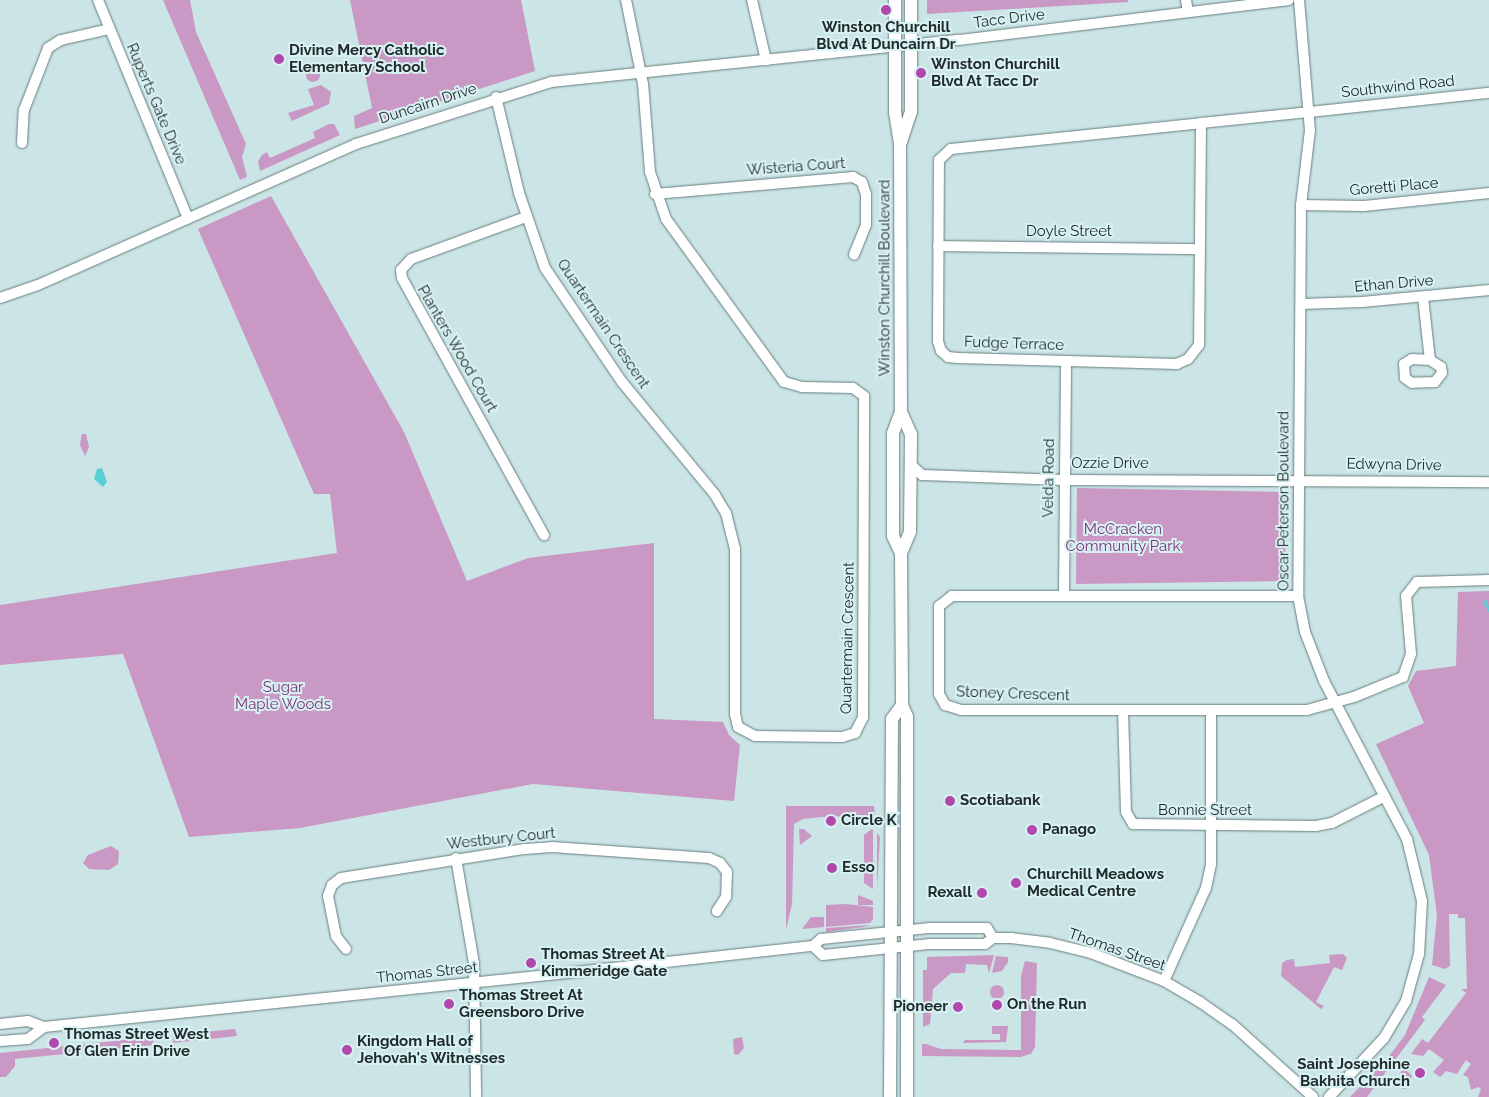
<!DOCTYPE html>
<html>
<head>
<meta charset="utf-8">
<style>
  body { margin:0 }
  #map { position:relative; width:1489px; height:1097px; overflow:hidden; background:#cbe4e5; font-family:Raleway,sans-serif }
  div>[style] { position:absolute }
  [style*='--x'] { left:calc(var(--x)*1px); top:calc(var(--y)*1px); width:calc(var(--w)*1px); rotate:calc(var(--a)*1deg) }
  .green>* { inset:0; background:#ca98c4 }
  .round { border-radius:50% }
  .water>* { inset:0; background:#59ced6 }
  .stream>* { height:2.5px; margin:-1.25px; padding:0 1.25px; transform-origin:1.25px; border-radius:1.25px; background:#59ced6 }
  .roads { filter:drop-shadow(0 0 1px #677d7f) drop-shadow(0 0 1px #677d7f) }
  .minor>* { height:10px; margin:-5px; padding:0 5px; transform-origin:5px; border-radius:5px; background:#fff }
  .major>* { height:12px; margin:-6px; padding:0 6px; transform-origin:6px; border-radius:6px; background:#fff }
  .dots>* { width:14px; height:14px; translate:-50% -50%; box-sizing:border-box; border:2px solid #d8f1f3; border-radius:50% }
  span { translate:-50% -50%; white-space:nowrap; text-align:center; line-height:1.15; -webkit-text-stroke:4px #d8f1f3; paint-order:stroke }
  .street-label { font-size:15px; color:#222b2c }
  .poi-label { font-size:15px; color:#222b2c; font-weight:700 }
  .left { translate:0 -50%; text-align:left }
  .right { translate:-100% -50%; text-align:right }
  .park-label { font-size:15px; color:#7c3377 }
</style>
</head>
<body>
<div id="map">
  <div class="green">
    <i style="clip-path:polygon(163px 0,190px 0,196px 32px,246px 144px,242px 157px,247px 177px,240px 180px)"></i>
    <i style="clip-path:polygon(350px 0,521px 0,535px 71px,355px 129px,354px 116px,372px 108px)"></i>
    <i style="clip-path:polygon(927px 0,1128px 0,1128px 2px,927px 14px)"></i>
    <i class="round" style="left:306px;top:68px;width:14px;height:14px"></i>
    <i style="clip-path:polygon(321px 85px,331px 92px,329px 104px,292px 121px,288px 113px,314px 105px,308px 89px)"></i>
    <i style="clip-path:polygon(329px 124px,334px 124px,340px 135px,260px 171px,258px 162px,262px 155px,267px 152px,270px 158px,315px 138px,313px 132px)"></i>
    <i style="clip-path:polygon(271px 196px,404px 432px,467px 581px,528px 558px,654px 543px,654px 719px,723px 722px,729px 735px,740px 745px,734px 801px,533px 784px,300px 828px,189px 837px,123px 654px,0 665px,0 605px,337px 553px,330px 494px,314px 494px,198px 229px)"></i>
    <i style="clip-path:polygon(82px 434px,86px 434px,89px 447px,85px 456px,80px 445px)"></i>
    <i style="clip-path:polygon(1077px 488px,1286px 492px,1285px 581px,1076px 584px)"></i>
    <i style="clip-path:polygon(1489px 591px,1489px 1097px,1478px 1097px,1481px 1089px,1478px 1087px,1471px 1090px,1468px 1077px,1463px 1075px,1471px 1064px,1466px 1060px,1457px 1074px,1446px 1071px,1440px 1077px,1433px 1072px,1444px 1060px,1429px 1049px,1423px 1056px,1411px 1054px,1422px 1039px,1428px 1043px,1466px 993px,1461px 989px,1467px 989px,1465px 918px,1458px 918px,1458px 914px,1449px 914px,1450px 966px,1445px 969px,1432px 965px,1437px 915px,1429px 855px,1376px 744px,1424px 723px,1408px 686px,1416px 671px,1456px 666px,1458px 592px)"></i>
    <i style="clip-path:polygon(786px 806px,874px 806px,875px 815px,852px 819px,851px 816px,821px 817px,803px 819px,794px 824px,792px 904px,786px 930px)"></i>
    <i style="clip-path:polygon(799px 829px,804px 829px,812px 836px,800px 845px)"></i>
    <i style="clip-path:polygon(872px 829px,873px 830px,873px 889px,864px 883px,864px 835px)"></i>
    <i style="clip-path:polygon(877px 833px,880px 837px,877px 889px)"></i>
    <i style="clip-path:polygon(111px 846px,119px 851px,118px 864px,109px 870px,89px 869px,83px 863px,88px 855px)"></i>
    <i style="clip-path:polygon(858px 895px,873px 901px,873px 905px,858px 905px)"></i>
    <i style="clip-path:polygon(846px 904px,873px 907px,873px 919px,870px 923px,826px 927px,826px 905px)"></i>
    <i style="clip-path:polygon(811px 917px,824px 917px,824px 927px,802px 929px)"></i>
    <i style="clip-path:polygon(870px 925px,863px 927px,826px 932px,826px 928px)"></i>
    <i style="clip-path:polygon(1343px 954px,1347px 958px,1342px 970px,1334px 967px,1316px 1002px,1324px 1006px,1321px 1009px,1281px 976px,1282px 963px,1287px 960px,1294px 959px,1295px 967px,1330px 963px,1329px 955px)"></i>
    <i style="clip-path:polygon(994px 955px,989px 973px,987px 965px,966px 964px,965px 973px,951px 973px,933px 989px,930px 1024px,923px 1027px,923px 970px,927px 970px,927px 957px)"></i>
    <i style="clip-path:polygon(996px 956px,1008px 957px,1008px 962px,1002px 971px,992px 973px)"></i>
    <i style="clip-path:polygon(1025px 961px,1037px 963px,1035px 1047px,1031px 1054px,1020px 1057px,922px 1056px,922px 1044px,926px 1044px,941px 1049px,1021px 1050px,1021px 976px)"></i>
    <i style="clip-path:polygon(1429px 977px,1446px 985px,1422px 1017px,1425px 1020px,1367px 1097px,1350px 1097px,1387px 1059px,1405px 1035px)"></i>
    <i class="round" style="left:990px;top:985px;width:14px;height:14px"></i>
    <i style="clip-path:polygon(992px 1026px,1008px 1026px,1006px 1042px,963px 1043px,965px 1040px,1000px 1040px,1000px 1034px,992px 1034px)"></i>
    <i style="clip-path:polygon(235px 1029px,237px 1036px,173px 1043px,174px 1035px)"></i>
    <i style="clip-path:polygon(152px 1037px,154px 1045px,15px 1059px,15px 1066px,6px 1077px,0 1077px,0 1053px)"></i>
    <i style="clip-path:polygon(742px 1037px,744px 1048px,738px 1055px,734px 1054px,733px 1039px)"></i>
    <i style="clip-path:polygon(1404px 1068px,1412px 1076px,1407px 1088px,1403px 1089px,1399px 1086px,1405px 1078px,1399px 1074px)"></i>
  </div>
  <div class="water">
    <i style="clip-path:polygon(102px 468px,107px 482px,103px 487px,94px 479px,97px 469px)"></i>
  </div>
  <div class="stream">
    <i style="--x:1485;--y:601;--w:10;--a:66"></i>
  </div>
  <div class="roads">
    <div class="minor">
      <i style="--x:98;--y:0;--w:236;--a:67.6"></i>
      <i style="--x:752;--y:0;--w:62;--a:76.9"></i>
      <i style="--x:1186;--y:0;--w:12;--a:81"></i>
      <i style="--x:1299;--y:0;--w:130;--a:85.2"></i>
      <i style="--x:1310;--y:130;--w:76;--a:96.8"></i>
      <i style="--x:1301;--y:205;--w:391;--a:90.4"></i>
      <i style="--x:1298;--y:596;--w:37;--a:79"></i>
      <i style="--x:1305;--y:632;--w:53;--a:68.8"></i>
      <i style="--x:1324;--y:681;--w:178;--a:62.3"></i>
      <i style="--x:1407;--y:839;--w:64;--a:76.4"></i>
      <i style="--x:1422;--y:901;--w:53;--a:93.2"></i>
      <i style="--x:1419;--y:954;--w:49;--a:105.5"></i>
      <i style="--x:1406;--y:1001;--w:43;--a:120.7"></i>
      <i style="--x:1384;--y:1038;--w:81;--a:133"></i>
      <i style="--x:496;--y:97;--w:99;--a:76.5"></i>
      <i style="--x:519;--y:193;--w:79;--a:70.9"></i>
      <i style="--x:545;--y:268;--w:138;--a:56"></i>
      <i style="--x:622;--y:382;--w:146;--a:50.5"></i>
      <i style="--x:715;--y:495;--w:21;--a:59"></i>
      <i style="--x:726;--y:513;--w:36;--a:76"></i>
      <i style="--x:735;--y:548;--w:166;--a:90"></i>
      <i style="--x:735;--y:714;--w:13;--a:77"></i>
      <i style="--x:738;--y:727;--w:19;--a:28"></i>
      <i style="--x:755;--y:736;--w:87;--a:0.7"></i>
      <i style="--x:842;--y:737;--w:14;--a:-17"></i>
      <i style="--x:855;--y:733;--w:18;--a:-63"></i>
      <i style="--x:863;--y:717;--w:321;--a:-89.8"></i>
      <i style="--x:864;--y:396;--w:14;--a:-144"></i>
      <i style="--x:853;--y:388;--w:51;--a:-178.9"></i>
      <i style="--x:802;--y:387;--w:19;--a:-164"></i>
      <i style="--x:784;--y:382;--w:201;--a:-125.9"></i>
      <i style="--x:666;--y:219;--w:50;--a:-108.8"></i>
      <i style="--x:650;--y:172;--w:88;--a:-94.5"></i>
      <i style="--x:643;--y:84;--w:86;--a:-101.4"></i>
      <i style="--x:1201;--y:123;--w:222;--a:90.5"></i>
      <i style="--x:1199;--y:345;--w:18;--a:128"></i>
      <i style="--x:1188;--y:359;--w:12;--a:156"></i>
      <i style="--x:1177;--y:364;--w:219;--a:-178.4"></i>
      <i style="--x:958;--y:358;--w:10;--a:-174"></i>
      <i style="--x:948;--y:357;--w:9;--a:-139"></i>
      <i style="--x:941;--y:351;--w:10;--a:-107"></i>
      <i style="--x:938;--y:341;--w:181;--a:-89.7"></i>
      <i style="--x:939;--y:160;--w:16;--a:-43"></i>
      <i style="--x:951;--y:149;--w:251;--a:-5.9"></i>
      <i style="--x:1201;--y:123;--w:110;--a:-5.8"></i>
      <i style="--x:1310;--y:112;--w:180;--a:-6.1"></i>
      <i style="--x:22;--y:143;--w:33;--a:-87"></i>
      <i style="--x:24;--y:110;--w:66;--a:-68.8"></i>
      <i style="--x:48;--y:48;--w:15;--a:-32"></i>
      <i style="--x:61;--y:40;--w:49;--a:-12.9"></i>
      <i style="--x:655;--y:194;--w:199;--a:-4.9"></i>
      <i style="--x:853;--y:177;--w:10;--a:29"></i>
      <i style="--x:862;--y:182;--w:13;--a:72"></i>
      <i style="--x:866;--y:194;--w:31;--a:90"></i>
      <i style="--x:866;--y:225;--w:32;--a:112"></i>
      <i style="--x:1301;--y:205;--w:63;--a:0.9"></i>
      <i style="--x:1364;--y:206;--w:126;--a:-5.9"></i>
      <i style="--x:526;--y:217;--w:122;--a:159.9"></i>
      <i style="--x:411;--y:259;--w:15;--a:132"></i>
      <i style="--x:401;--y:270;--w:8;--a:83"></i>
      <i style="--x:402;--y:278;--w:294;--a:61.1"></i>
      <i style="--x:938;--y:246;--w:261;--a:0.7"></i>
      <i style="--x:1423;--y:297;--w:63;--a:83.7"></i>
      <i style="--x:1430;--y:360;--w:13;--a:32"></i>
      <i style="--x:1441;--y:367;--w:6;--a:81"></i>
      <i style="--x:1442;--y:373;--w:11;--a:128"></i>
      <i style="--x:1435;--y:382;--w:23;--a:178"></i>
      <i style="--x:1412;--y:383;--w:9;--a:-144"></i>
      <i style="--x:1405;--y:378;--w:14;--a:-94"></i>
      <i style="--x:1404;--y:364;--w:9;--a:-32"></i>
      <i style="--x:1412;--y:359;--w:18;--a:3"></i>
      <i style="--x:0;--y:298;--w:40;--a:-18.9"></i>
      <i style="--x:38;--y:285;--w:348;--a:-23.9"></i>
      <i style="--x:356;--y:144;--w:205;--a:-17.6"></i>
      <i style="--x:551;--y:82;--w:410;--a:-5.9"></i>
      <i style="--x:959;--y:40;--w:332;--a:-6.9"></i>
      <i style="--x:1301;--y:304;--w:61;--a:-1.9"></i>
      <i style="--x:1362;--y:302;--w:128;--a:-5.4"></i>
      <i style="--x:911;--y:465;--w:15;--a:42"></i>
      <i style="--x:922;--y:475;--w:142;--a:2"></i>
      <i style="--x:1064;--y:480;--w:425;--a:0.3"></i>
      <i style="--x:1064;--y:595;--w:234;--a:-89.5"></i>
      <i style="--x:1298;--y:596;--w:346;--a:180"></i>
      <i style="--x:952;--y:596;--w:16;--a:142"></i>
      <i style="--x:939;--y:606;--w:88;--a:90"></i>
      <i style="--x:939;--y:694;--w:13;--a:61"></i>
      <i style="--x:945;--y:705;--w:17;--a:17"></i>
      <i style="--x:961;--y:710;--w:346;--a:0"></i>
      <i style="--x:1307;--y:710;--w:49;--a:-15.5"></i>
      <i style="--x:1354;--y:697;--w:53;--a:-22.2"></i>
      <i style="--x:1403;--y:677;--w:24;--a:-71"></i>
      <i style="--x:1411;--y:654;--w:58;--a:-94.9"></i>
      <i style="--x:1406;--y:596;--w:18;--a:-52"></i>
      <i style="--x:1417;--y:582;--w:72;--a:-1.6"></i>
      <i style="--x:1123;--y:711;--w:101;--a:88.3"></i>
      <i style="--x:1126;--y:812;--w:14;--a:60"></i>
      <i style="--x:1133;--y:824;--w:183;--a:0.6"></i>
      <i style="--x:1316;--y:826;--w:16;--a:-11"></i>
      <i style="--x:1332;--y:823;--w:59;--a:-27"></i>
      <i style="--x:456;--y:858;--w:107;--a:80.3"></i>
      <i style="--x:474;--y:963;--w:134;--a:89.1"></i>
      <i style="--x:813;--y:946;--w:13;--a:42"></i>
      <i style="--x:823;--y:955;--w:108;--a:-5.9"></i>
      <i style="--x:930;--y:944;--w:55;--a:0"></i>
      <i style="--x:985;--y:944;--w:10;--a:-37"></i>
      <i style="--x:993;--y:938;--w:18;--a:0"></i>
      <i style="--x:1011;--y:938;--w:39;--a:7"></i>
      <i style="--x:1050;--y:943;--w:42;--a:13.7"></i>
      <i style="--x:1091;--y:953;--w:78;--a:21"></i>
      <i style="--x:1164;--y:981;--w:42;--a:30.3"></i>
      <i style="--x:1200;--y:1002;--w:39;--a:35"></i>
      <i style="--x:1232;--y:1024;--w:109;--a:42"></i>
      <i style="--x:346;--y:949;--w:16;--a:-128"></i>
      <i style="--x:336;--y:936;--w:41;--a:-101.3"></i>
      <i style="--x:328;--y:896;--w:12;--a:-70"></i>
      <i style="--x:332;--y:885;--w:11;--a:-38"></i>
      <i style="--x:341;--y:878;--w:186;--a:-9"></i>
      <i style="--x:525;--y:849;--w:27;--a:-4"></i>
      <i style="--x:552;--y:847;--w:157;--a:4"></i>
      <i style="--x:709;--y:858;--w:12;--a:24"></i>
      <i style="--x:720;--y:863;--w:11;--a:52"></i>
      <i style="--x:727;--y:872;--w:25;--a:92"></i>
      <i style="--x:726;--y:897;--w:17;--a:123"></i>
      <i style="--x:1164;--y:981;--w:102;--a:-65.7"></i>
      <i style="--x:1206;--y:888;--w:25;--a:-78"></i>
      <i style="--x:1211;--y:864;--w:153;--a:-90"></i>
      <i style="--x:0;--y:1024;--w:28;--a:-6"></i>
      <i style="--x:28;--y:1021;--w:17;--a:21"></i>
      <i style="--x:44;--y:1027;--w:526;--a:-5.89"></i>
      <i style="--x:567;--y:973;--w:247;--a:-6.3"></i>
      <i style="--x:813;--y:946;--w:11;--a:-41"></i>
      <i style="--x:821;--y:939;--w:110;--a:-5.8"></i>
      <i style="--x:930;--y:928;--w:57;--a:0"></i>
      <i style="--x:987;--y:928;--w:12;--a:59"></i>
      <i style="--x:0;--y:1041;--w:28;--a:-4"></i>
      <i style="--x:28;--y:1039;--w:20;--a:-37"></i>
    </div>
    <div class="major">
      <i style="--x:895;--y:0;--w:112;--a:90"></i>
      <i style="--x:895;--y:112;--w:32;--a:81"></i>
      <i style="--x:900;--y:144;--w:268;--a:89.8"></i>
      <i style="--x:901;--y:412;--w:22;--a:111"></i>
      <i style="--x:893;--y:433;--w:103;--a:90"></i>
      <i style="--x:893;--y:536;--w:19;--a:65"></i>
      <i style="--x:901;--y:142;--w:32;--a:-72"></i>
      <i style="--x:911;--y:112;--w:112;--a:-90"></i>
      <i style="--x:901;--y:412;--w:24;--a:66"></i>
      <i style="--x:911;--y:434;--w:98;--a:90.6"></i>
      <i style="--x:910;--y:532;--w:23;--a:113"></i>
      <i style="--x:901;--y:553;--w:152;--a:89.6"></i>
      <i style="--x:902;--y:705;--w:13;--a:67"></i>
      <i style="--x:907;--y:717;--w:380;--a:90"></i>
      <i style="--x:890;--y:1097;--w:378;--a:-89.7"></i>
      <i style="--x:892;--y:719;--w:17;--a:-54"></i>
    </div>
  </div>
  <div class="dots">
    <i style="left:886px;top:10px;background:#b148ab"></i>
    <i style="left:279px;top:59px;background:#b148ab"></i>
    <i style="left:921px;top:73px;background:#b148ab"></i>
    <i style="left:950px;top:801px;background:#b148ab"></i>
    <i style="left:831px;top:821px;background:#b148ab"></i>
    <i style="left:1032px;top:830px;background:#b148ab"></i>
    <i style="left:832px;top:868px;background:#b148ab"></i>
    <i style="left:1016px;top:883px;background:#b148ab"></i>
    <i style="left:982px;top:893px;background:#b148ab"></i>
    <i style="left:531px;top:963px;background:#b148ab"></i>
    <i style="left:449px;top:1004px;background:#b148ab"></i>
    <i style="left:997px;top:1005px;background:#b148ab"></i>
    <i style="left:958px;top:1007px;background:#b148ab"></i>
    <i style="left:54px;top:1043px;background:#b148ab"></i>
    <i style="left:347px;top:1050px;background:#b148ab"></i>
    <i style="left:1420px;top:1073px;background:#b148ab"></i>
  </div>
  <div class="street-label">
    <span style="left:1009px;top:19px;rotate:-7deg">Tacc Drive</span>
    <span style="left:1398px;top:87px;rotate:-6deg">Southwind Road</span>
    <span style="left:156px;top:104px;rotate:67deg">Ruperts Gate Drive</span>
    <span style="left:428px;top:104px;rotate:-18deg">Duncairn Drive</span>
    <span style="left:796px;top:167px;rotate:-4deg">Wisteria Court</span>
    <span style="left:1394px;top:187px;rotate:-5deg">Goretti Place</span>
    <span style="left:1069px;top:232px">Doyle Street</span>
    <span style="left:885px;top:278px;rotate:-90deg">Winston Churchill Boulevard</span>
    <span style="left:1394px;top:284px;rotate:-5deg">Ethan Drive</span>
    <span style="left:603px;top:324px;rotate:56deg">Quartermain Crescent</span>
    <span style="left:1014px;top:344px;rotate:2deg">Fudge Terrace</span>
    <span style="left:457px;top:349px;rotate:60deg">Planters Wood Court</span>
    <span style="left:1110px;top:464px">Ozzie Drive</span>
    <span style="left:1394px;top:465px;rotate:1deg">Edwyna Drive</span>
    <span style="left:1049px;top:478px;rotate:-89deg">Velda Road</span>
    <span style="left:1284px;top:501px;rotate:-90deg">Oscar Peterson Boulevard</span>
    <span style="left:848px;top:638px;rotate:-89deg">Quartermain Crescent</span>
    <span style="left:1013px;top:694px;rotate:2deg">Stoney Crescent</span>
    <span style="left:1205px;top:811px">Bonnie Street</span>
    <span style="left:501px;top:839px;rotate:-6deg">Westbury Court</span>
    <span style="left:1117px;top:950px;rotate:19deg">Thomas Street</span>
    <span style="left:427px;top:973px;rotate:-6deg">Thomas Street</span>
  </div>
  <div class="poi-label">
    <span style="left:886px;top:36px">Winston Churchill<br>Blvd At Duncairn Dr</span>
    <span class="left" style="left:289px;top:59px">Divine Mercy Catholic<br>Elementary School</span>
    <span class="left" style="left:931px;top:73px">Winston Churchill<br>Blvd At Tacc Dr</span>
    <span class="left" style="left:960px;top:801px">Scotiabank</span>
    <span class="left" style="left:841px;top:821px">Circle K</span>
    <span class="left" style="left:1042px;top:830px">Panago</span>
    <span class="left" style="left:842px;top:868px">Esso</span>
    <span class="left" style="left:1027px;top:883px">Churchill Meadows<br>Medical Centre</span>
    <span class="right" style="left:972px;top:893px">Rexall</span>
    <span class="left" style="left:541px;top:963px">Thomas Street At<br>Kimmeridge Gate</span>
    <span class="left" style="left:459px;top:1004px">Thomas Street At<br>Greensboro Drive</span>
    <span class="left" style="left:1007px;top:1005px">On the Run</span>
    <span class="right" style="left:948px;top:1007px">Pioneer</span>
    <span class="left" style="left:64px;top:1043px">Thomas Street West<br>Of Glen Erin Drive</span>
    <span class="left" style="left:357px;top:1050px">Kingdom Hall of<br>Jehovah's Witnesses</span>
    <span class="right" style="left:1410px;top:1073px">Saint Josephine<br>Bakhita Church</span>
  </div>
  <div class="park-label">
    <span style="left:1123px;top:538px">McCracken<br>Community Park</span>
    <span style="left:283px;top:696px">Sugar<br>Maple Woods</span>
  </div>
</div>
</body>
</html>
